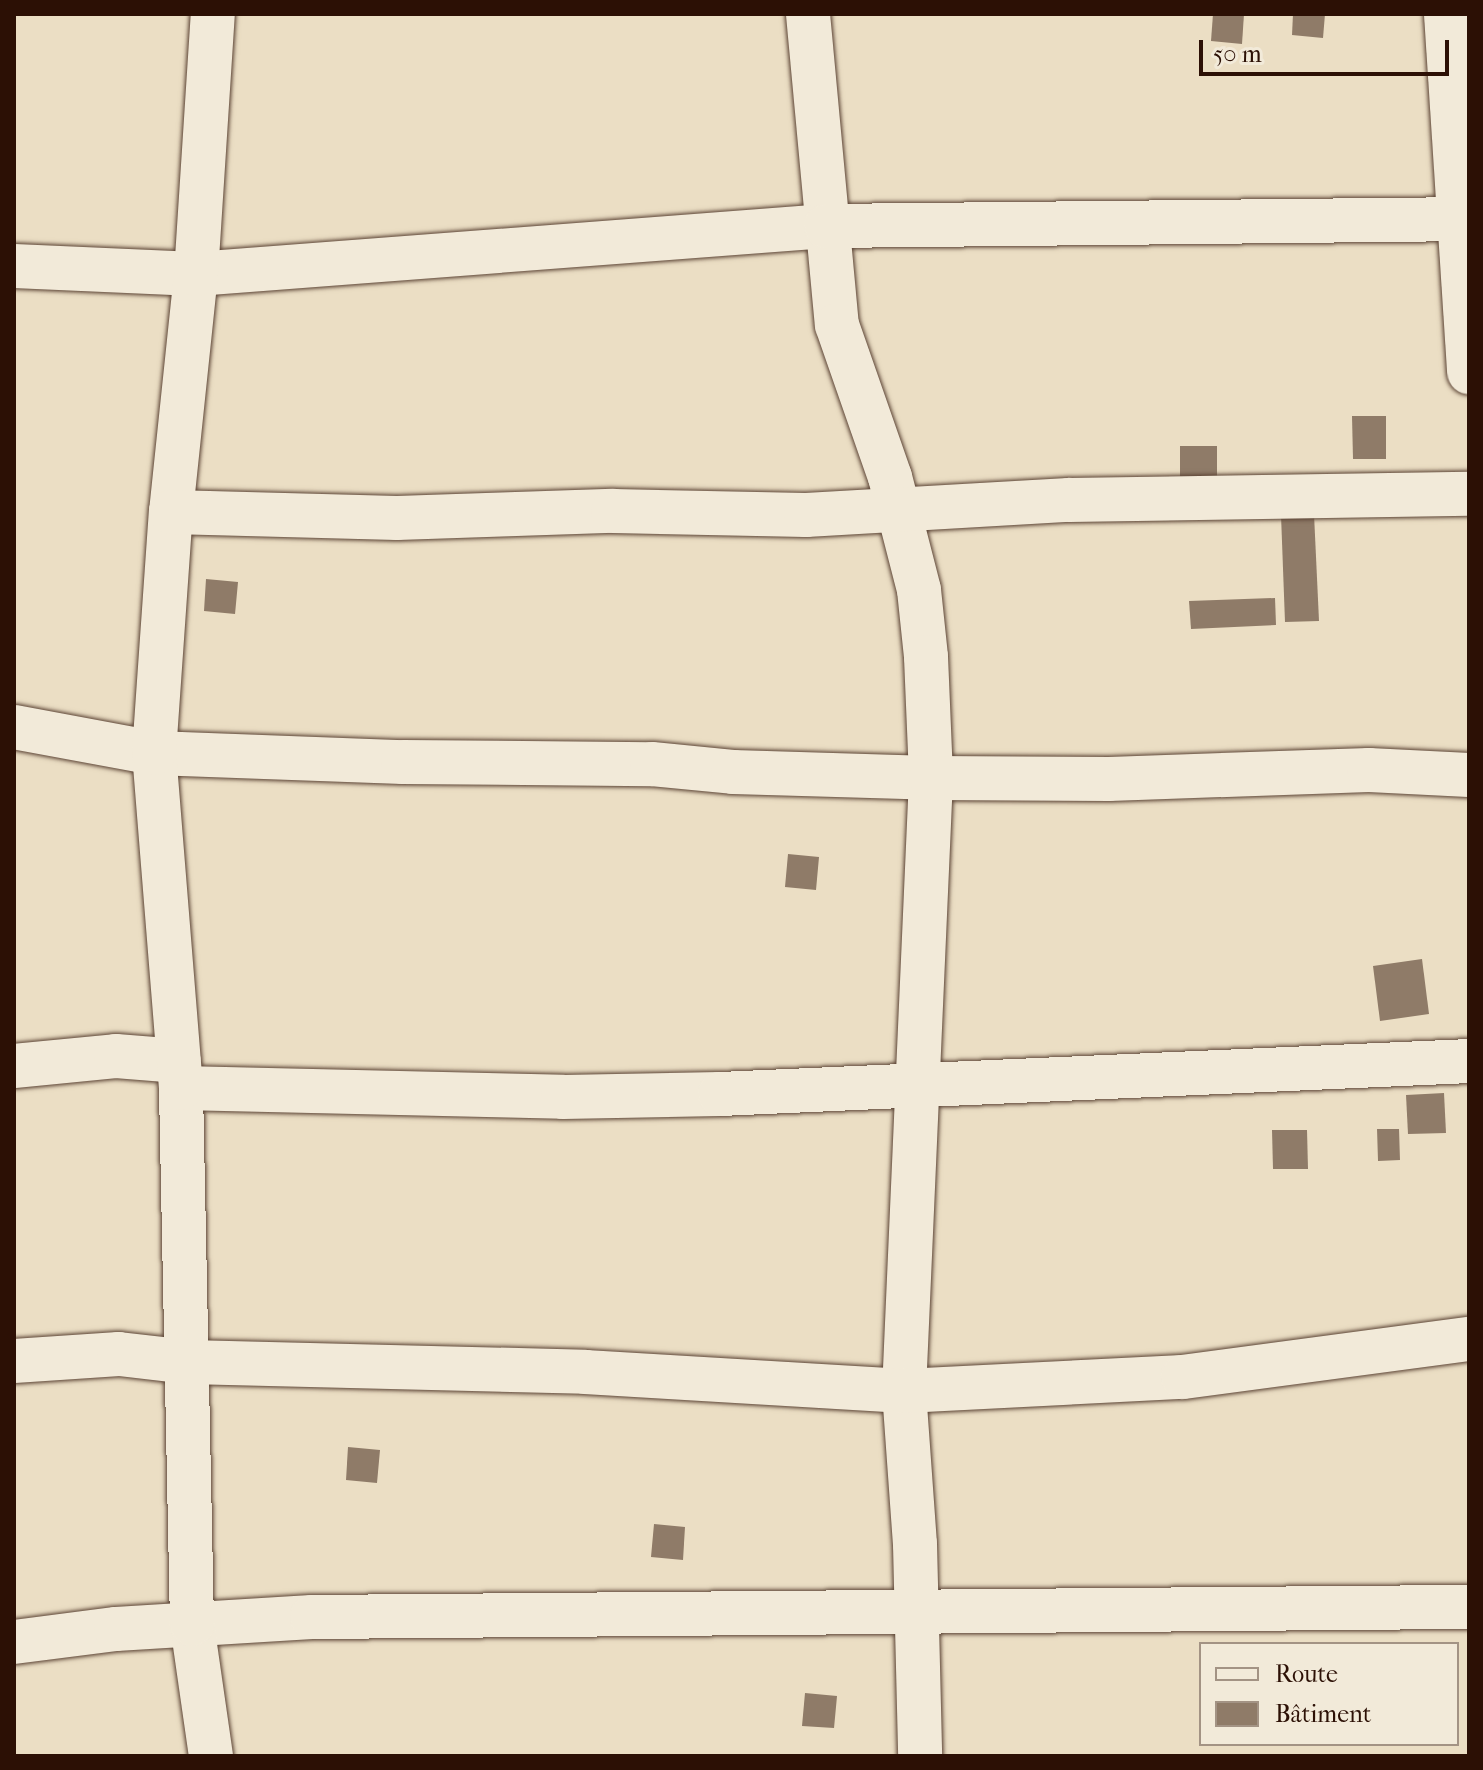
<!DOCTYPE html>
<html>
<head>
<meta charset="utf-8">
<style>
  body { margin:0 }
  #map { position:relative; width:1483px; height:1770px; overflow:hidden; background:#ebdec4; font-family:"IM FELL French Canon",serif }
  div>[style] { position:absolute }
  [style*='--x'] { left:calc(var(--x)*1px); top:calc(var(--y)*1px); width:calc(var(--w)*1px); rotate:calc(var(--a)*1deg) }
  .building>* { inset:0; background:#8f7b68 }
  .roads { filter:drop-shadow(0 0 2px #5c4435) drop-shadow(0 0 2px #5c4435) }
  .minor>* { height:44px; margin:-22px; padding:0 22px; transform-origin:22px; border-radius:22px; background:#f2ead9 }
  span { translate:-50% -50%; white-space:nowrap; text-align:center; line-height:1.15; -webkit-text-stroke:7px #f2ead9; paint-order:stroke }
  .frame { position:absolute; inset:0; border:16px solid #2c1005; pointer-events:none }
  .legend { position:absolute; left:1199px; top:1642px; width:260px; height:104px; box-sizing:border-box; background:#f2ead9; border:2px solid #a39384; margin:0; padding:10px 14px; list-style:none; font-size:24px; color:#2c1005 }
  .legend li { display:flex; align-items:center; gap:16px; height:40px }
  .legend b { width:40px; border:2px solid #a39384 }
  .scale { position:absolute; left:1199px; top:40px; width:250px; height:36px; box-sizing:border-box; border:4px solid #2c1005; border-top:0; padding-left:10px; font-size:24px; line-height:28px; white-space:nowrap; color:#2c1005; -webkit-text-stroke:6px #f2ead9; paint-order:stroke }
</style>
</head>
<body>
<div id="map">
  <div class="building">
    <i style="clip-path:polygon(1213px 14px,1244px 14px,1242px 44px,1211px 41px)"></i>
    <i style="clip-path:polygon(1293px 14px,1325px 14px,1323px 38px,1292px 35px)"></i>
    <i style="clip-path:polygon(1352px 416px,1386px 416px,1386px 459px,1353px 459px)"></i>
    <i style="clip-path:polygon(1180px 446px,1217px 446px,1217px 481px,1180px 481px)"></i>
    <i style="clip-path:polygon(1314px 514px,1319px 621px,1285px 622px,1281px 515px)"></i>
    <i style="clip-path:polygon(206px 579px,238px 582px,235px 614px,204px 611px)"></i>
    <i style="clip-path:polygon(1275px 598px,1276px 625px,1191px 629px,1189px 601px)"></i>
    <i style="clip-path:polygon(788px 854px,819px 857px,816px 890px,785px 887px)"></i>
    <i style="clip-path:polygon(1422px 959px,1429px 1014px,1380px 1021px,1373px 966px)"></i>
    <i style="clip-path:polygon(1444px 1093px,1446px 1133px,1408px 1134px,1406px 1095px)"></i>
    <i style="clip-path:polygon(1377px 1129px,1399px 1129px,1400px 1160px,1378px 1161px)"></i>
    <i style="clip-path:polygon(1272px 1130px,1307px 1130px,1308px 1169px,1273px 1169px)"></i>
    <i style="clip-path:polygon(348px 1447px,380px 1450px,377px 1483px,346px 1480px)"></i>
    <i style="clip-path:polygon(654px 1524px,685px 1527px,683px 1560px,651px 1557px)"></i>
    <i style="clip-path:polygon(805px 1693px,837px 1696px,834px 1728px,802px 1726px)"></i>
  </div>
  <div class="roads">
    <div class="minor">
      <i style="--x:808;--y:14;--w:312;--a:84.7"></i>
      <i style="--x:837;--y:325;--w:161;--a:70.8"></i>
      <i style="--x:890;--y:477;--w:117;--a:75.6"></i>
      <i style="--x:919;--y:590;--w:67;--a:84"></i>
      <i style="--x:926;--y:657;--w:121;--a:87.6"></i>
      <i style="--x:931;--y:778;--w:614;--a:92.52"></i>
      <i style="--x:904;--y:1391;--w:153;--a:85.9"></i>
      <i style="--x:915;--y:1544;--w:212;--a:88.6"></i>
      <i style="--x:1446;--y:14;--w:359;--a:86.3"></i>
      <i style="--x:14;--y:266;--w:182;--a:2.5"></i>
      <i style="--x:196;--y:274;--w:632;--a:-4.36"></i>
      <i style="--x:826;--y:226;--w:643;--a:-0.62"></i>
      <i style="--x:171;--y:512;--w:239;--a:-84"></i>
      <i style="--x:196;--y:274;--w:261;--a:-86.3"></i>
      <i style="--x:14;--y:727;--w:142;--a:10.5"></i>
      <i style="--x:154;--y:753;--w:249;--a:2.1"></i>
      <i style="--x:403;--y:762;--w:249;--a:0.5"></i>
      <i style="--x:652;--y:764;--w:81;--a:5.6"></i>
      <i style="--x:733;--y:772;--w:198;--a:1.7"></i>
      <i style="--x:931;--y:778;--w:178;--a:0.3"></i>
      <i style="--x:1109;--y:779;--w:260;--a:-2"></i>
      <i style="--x:1369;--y:770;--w:100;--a:2.9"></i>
      <i style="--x:14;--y:1066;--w:102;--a:-5.6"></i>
      <i style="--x:116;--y:1056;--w:63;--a:4.5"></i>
      <i style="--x:181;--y:1088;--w:382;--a:1.3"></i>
      <i style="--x:563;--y:1097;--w:157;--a:-1.1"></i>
      <i style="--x:720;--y:1094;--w:750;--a:-2.52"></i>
      <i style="--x:14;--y:1361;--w:105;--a:-3.8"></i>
      <i style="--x:119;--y:1354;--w:69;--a:6.6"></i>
      <i style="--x:188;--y:1362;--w:397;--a:1.4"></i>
      <i style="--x:585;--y:1372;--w:320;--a:3.4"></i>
      <i style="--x:904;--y:1391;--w:279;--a:-2.9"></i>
      <i style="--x:1183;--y:1377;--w:289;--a:-7.6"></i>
      <i style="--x:14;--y:1642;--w:103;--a:-7.3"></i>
      <i style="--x:116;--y:1629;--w:196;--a:-3.5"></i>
      <i style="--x:312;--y:1617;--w:1157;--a:-0.5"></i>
      <i style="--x:211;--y:1756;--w:133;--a:-98.2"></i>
      <i style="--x:192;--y:1624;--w:536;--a:-91.18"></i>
      <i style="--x:181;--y:1088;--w:336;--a:-94.6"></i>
      <i style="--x:154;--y:753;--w:242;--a:-86"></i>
      <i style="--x:171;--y:512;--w:226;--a:1.5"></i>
      <i style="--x:397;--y:518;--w:216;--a:-1.9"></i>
      <i style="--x:613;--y:511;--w:193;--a:1.2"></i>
      <i style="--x:806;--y:515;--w:263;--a:-3.3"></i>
      <i style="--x:1069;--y:500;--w:400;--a:-0.9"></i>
    </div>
  </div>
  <div class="frame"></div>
  <ul class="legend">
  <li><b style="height:10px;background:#f2ead9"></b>Route</li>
  <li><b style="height:22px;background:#8f7b68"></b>Bâtiment</li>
  </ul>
  <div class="scale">50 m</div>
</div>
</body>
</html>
